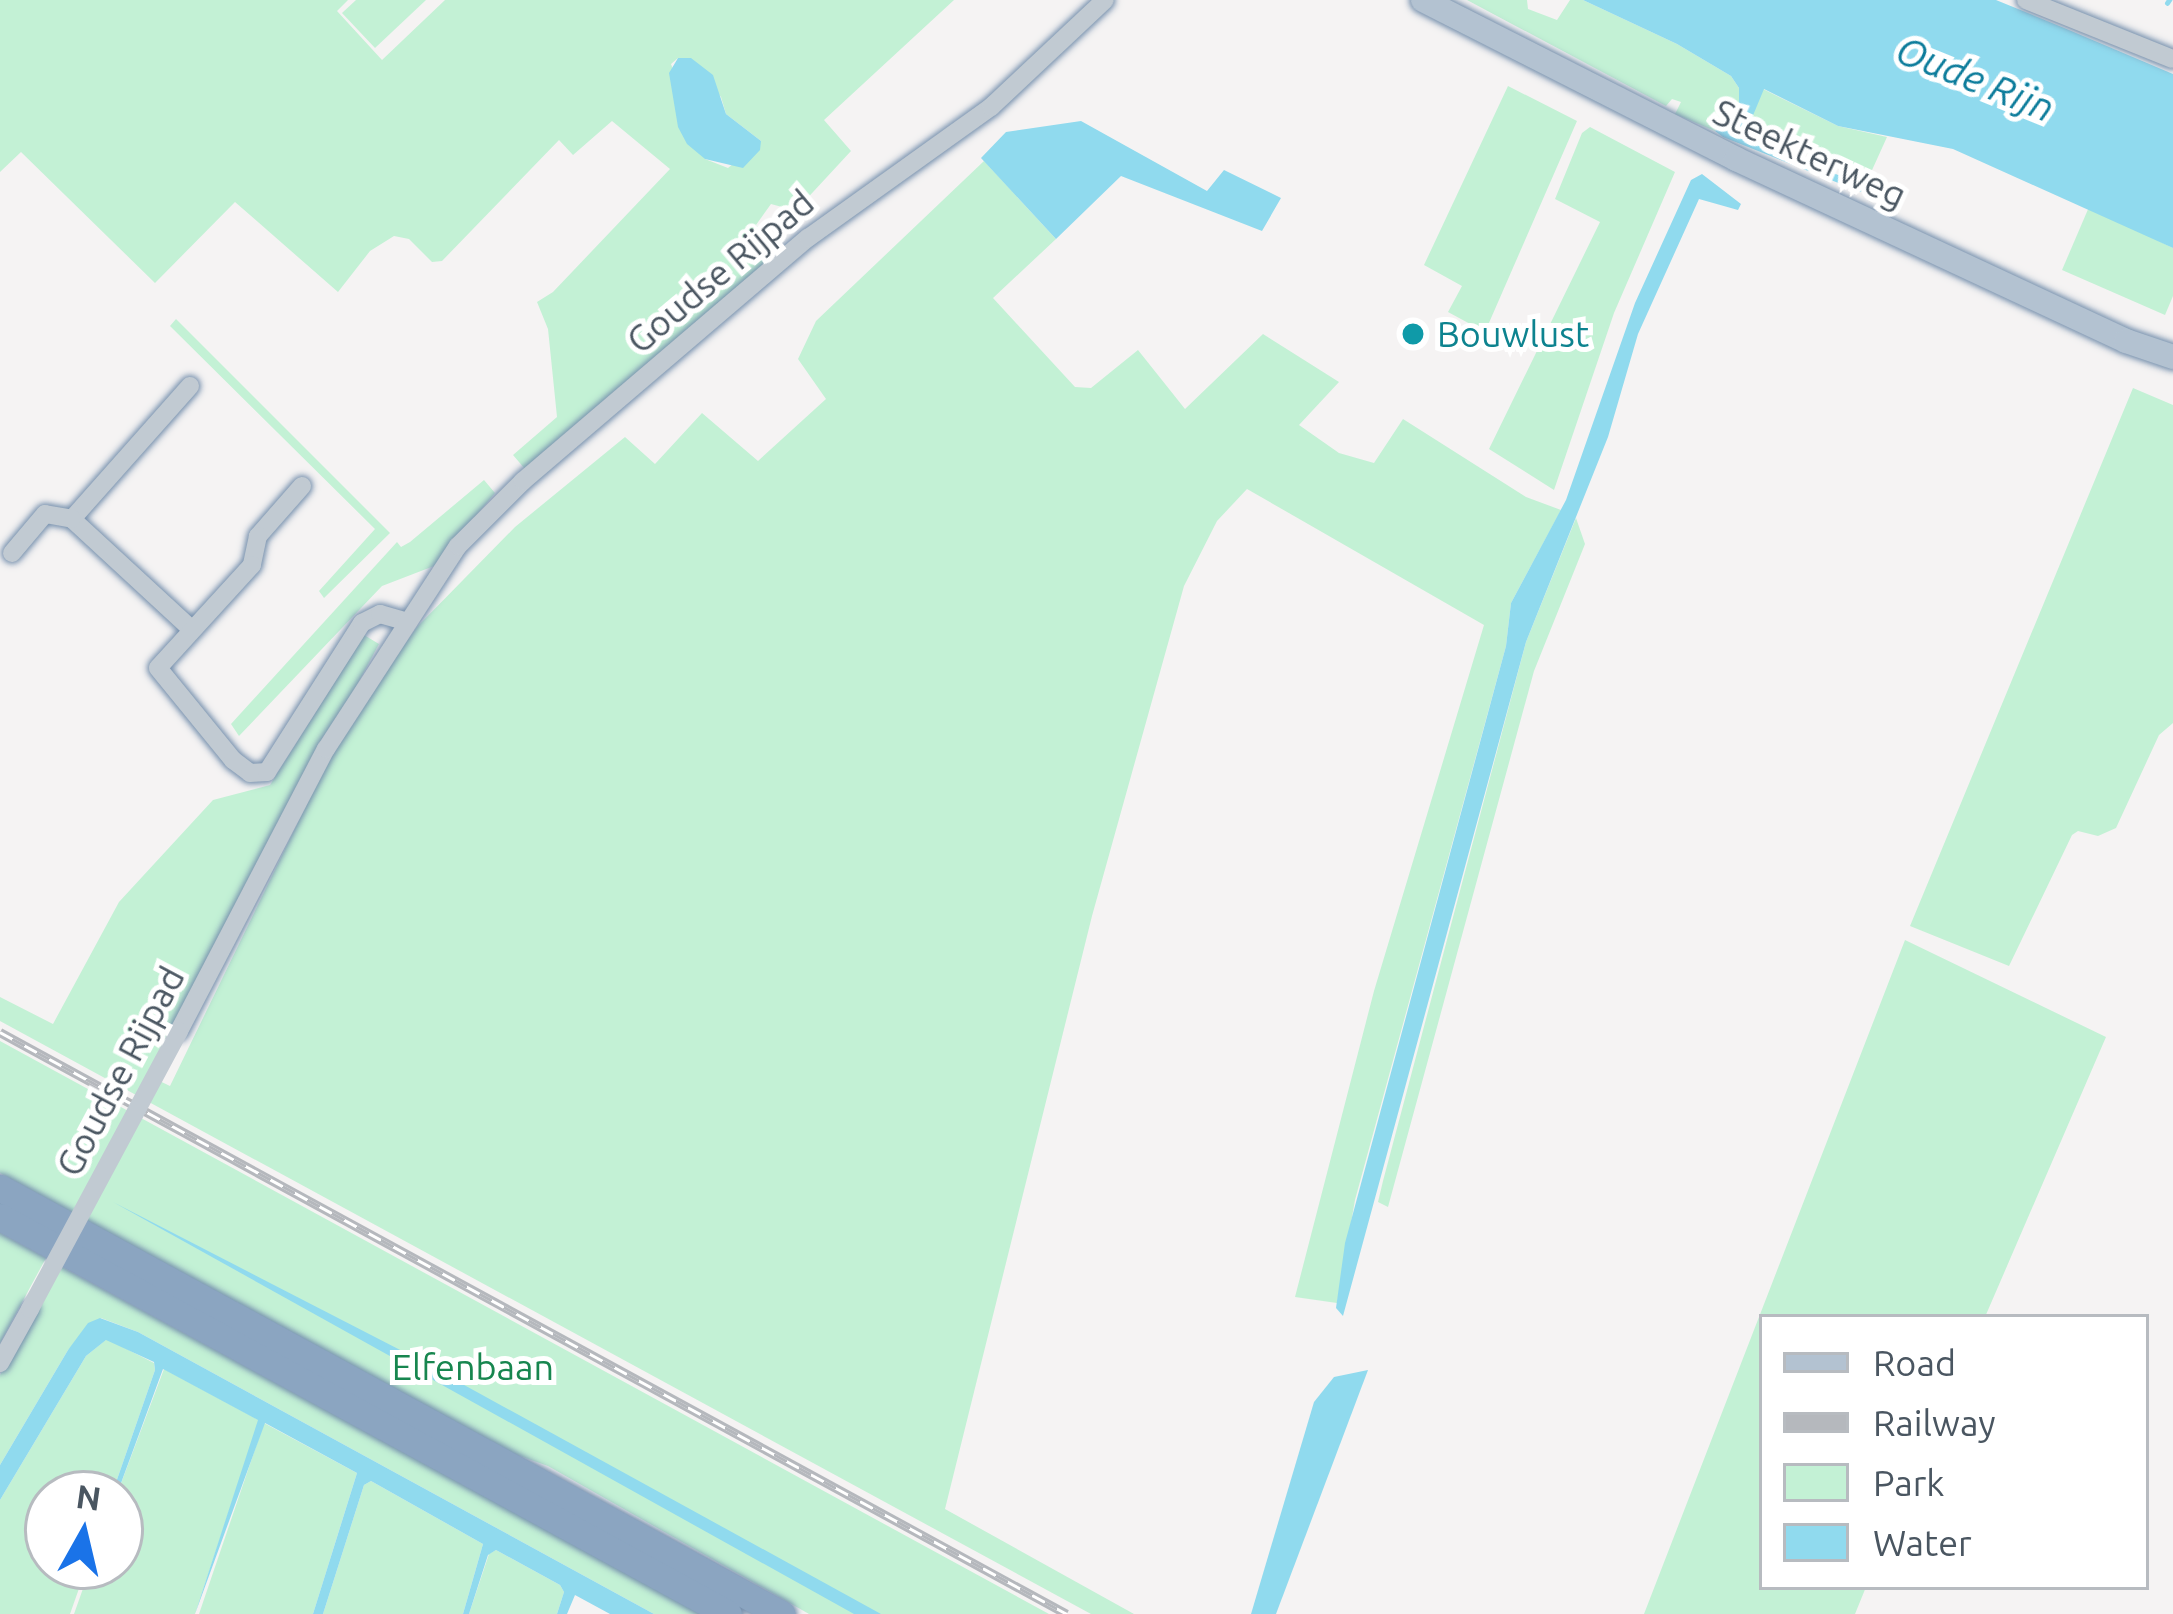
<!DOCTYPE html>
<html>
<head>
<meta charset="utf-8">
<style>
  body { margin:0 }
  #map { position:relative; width:2173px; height:1614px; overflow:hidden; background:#f5f3f3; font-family:Ubuntu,sans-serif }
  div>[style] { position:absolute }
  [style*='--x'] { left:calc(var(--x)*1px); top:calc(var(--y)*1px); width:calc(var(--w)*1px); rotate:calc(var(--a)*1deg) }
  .green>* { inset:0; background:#c3f1d5 }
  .water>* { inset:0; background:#90daee }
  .stream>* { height:4.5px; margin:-2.25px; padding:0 2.25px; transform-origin:2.25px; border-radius:2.25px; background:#90daee }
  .roads { filter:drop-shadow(0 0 3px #7690ad) drop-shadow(0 0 3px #7690ad) }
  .minor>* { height:18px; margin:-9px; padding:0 9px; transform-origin:9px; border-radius:9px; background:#c1cad2 }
  .major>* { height:24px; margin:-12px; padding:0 12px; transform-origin:12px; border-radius:12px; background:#b3c2d1 }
  .highway>* { height:27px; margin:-13.5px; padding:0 13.5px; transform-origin:13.5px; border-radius:13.5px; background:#8ba5c1 }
  .rail>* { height:9px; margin-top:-4.5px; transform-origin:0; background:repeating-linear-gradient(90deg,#fff 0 14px,#b5b8bd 0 28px); box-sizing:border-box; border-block:3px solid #b5b8bd }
  .minor-bridge>* { height:18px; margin:-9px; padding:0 9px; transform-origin:9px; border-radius:9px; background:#c1cad2 }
  .dots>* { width:33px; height:33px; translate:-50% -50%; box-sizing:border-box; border:6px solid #fff; border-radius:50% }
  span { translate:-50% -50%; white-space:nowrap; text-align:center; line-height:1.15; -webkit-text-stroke:10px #fff; paint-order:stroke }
  .street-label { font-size:36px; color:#4a5661 }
  .culture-label { font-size:36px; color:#0d838f }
  .left { translate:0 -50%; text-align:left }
  .park-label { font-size:36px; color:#17864f }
  .water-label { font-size:39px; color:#0c7c9b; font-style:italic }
  .legend { position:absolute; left:1759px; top:1314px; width:390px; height:276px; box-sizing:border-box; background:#fff; border:3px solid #b7bbc0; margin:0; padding:15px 21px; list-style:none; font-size:36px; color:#4a5661 }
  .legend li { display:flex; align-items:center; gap:24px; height:60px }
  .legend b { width:60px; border:3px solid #b7bbc0 }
  .north { position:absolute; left:24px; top:1470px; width:120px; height:120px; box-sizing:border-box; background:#fff; border:3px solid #b7bbc0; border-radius:50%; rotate:8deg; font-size:33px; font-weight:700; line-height:48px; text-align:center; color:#4a5661 }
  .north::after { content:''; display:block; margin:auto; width:42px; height:54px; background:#1a73e8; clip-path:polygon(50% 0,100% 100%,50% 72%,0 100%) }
</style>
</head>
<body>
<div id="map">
  <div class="green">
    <i style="clip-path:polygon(evenodd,0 0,348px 0,337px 11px,382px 60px,445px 0,954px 0,824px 120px,851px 151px,801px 205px,793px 210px,771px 204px,756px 225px,787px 249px,525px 469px,513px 455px,557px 417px,548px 329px,537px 302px,553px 292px,670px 169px,612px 121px,573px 155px,559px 140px,442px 261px,432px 262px,409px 239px,394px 236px,370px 251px,338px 292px,235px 202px,155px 283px,21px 152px,0 172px,0 0,678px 58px,690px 58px,721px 97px,726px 114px,761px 141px,728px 168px,705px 159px,671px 64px,678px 58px)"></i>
    <i style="clip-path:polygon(356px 0,426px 0,375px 48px,342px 13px)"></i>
    <i style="clip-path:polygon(1467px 0,1527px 0,1528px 9px,1557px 20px,1570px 0,1583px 0,1677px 44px,1731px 76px,1739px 88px,1739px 106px,1715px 131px,1675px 114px,1681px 102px,1672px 99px,1666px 106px)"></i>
    <i style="clip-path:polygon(1508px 86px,1577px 121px,1485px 332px,1448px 312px,1462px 286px,1424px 265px)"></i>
    <i style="clip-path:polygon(1763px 89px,1838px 126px,1887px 137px,1868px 179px,1771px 138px,1742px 132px)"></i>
    <i style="clip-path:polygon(1590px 127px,1675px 172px,1614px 313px,1554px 490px,1489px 449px,1600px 222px,1555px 199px,1582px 133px)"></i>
    <i style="clip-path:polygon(984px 161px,1056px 239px,993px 298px,1075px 387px,1091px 388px,1138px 350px,1185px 409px,1263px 334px,1339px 382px,1299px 425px,1339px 453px,1374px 463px,1403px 419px,1526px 497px,1561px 510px,1511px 603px,1506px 646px,1355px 1200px,1337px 1303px,1295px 1297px,1374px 991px,1484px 625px,1247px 489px,1217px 521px,1184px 586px,1092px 916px,945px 1509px,1134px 1614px,1091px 1614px,0 1021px,0 997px,53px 1024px,119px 902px,213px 800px,270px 785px,364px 635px,379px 644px,147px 1075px,170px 1086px,342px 732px,417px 627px,515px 527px,625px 437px,655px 464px,702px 413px,758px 461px,826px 399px,798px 359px,816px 321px)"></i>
    <i style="clip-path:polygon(2089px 207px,2173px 248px,2173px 296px,2165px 315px,2062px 270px)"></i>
    <i style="clip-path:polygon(176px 319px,390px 533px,324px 598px,319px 591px,375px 529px,170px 326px)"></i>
    <i style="clip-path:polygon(2133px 388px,2173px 405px,2173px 723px,2159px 735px,2116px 828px,2098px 836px,2078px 831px,2072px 835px,2009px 966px,1910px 926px)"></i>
    <i style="clip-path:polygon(484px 480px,495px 493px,434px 566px,382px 586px,239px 736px,231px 724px,397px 542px,401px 547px,410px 542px)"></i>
    <i style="clip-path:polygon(1576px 518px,1585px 544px,1534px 671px,1388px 1207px,1378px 1202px,1383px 1181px,1526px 642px)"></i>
    <i style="clip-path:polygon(1905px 940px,2106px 1037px,1985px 1317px,1762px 1317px,1762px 1587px,1866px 1587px,1855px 1614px,1644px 1614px)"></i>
    <i style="clip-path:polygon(0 1041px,1049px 1614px,809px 1614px,548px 1466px,506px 1451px,0 1173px)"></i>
    <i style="clip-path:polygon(0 1233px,46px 1258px,0 1343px)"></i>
    <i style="clip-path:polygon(62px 1267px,701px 1614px,654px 1614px,138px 1332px,101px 1318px,68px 1350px,0 1465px,0 1375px)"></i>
    <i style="clip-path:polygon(107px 1339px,154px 1363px,155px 1370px,112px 1494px,48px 1494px,48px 1566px,87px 1566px,70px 1614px,0 1614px,0 1500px,86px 1356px)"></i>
    <i style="clip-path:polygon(164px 1369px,259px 1420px,195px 1614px,74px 1614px,91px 1566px,120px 1566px,117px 1494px)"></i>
    <i style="clip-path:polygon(264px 1423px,357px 1473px,313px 1614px,199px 1614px)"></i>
    <i style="clip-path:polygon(371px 1481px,483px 1544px,463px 1614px,323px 1614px,364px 1485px)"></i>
    <i style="clip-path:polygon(496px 1550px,560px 1585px,564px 1592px,557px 1614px,469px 1614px,489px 1554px)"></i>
  </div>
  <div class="water">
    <i style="clip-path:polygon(1583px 0,1996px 0,2069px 30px,2173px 74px,2173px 248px,1953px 149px,1838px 126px,1764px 89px,1744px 137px,1863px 185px,1861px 192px,1723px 137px,1715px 131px,1739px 105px,1739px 88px,1731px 76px,1677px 44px)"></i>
    <i style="clip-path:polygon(678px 58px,691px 58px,713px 75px,726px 114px,761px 141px,760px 150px,743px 168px,705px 159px,687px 144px,678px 127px,669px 73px)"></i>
    <i style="clip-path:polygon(1081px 121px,1207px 191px,1224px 170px,1281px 198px,1262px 231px,1121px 176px,1056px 239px,981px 158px,1006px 132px)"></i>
    <i style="clip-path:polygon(1702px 174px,1741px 204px,1738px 210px,1699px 199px,1638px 334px,1608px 437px,1526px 642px,1343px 1316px,1336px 1308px,1345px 1243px,1506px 646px,1511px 603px,1566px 500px,1635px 303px,1691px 180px)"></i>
    <i style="clip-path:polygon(113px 1202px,406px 1353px,881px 1614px,854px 1614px)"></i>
    <i style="clip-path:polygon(100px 1318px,138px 1332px,654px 1614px,610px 1614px,575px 1595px,567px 1614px,557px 1614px,564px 1592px,560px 1585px,496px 1550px,488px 1555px,469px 1614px,463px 1614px,483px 1544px,371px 1481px,364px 1485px,323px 1614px,313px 1614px,357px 1473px,265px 1423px,195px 1614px,258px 1420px,163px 1369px,117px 1494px,112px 1494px,155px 1370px,154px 1362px,106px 1340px,86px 1356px,0 1500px,0 1465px,68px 1350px,88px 1323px)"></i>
    <i style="clip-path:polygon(1368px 1370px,1276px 1614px,1251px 1614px,1314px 1402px,1334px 1377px)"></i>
  </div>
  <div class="stream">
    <i style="--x:2167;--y:3;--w:4;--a:-56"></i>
  </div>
  <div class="roads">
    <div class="minor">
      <i style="--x:2026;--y:0;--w:158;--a:21.9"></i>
      <i style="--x:190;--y:386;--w:178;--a:131.6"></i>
      <i style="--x:72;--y:519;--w:162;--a:42.7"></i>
      <i style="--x:302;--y:486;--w:67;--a:131.3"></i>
      <i style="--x:258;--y:536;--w:30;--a:102"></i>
      <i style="--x:252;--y:565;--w:139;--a:132.4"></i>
      <i style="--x:158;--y:668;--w:119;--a:50.8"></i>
      <i style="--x:233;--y:760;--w:21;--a:37"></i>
      <i style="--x:250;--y:773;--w:17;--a:-3"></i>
      <i style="--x:267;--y:772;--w:177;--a:-57.5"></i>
      <i style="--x:362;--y:623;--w:20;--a:-27"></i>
      <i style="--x:380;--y:614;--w:25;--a:16"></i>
      <i style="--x:12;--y:553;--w:51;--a:-49.8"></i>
      <i style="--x:45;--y:514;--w:27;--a:10"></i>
      <i style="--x:179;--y:1031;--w:318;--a:-62.5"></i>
      <i style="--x:326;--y:749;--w:242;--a:-57"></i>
      <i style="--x:458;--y:546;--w:92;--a:-45"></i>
      <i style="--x:523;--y:481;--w:375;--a:-40.5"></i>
      <i style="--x:808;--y:238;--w:225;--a:-35.6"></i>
      <i style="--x:991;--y:107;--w:156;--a:-43.2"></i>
      <i style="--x:0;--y:1363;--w:62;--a:-60.9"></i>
    </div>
    <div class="major">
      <i style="--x:1423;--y:0;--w:351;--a:26.9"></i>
      <i style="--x:1736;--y:159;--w:430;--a:25"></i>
      <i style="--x:2126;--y:341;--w:50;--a:18.8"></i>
    </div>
    <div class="highway">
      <i style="--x:0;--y:1188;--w:890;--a:28.61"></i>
      <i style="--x:0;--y:1217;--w:829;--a:28.6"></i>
    </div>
  </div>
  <div class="rail">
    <i style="--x:0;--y:1032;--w:1215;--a:28.61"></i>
  </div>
  <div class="minor-bridge">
    <i style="--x:30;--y:1309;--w:315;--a:-61.8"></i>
  </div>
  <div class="dots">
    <i style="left:1413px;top:334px;background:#0f9aa8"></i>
  </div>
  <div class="street-label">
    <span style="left:1810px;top:153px;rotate:25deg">Steekterweg</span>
    <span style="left:720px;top:271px;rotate:-40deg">Goudse Rijpad</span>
    <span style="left:120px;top:1071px;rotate:-62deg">Goudse Rijpad</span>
  </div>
  <div class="culture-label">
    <span class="left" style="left:1437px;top:334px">Bouwlust</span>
  </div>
  <div class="park-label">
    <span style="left:473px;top:1367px">Elfenbaan</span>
  </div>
  <div class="water-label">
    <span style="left:1975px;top:79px;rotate:22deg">Oude Rijn</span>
  </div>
  <ul class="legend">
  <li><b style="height:15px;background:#b3c2d1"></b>Road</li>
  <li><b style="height:15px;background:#b5b8bd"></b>Railway</li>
  <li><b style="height:33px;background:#c3f1d5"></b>Park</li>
  <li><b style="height:33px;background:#90daee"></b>Water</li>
  </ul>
  <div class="north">N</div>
</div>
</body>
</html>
